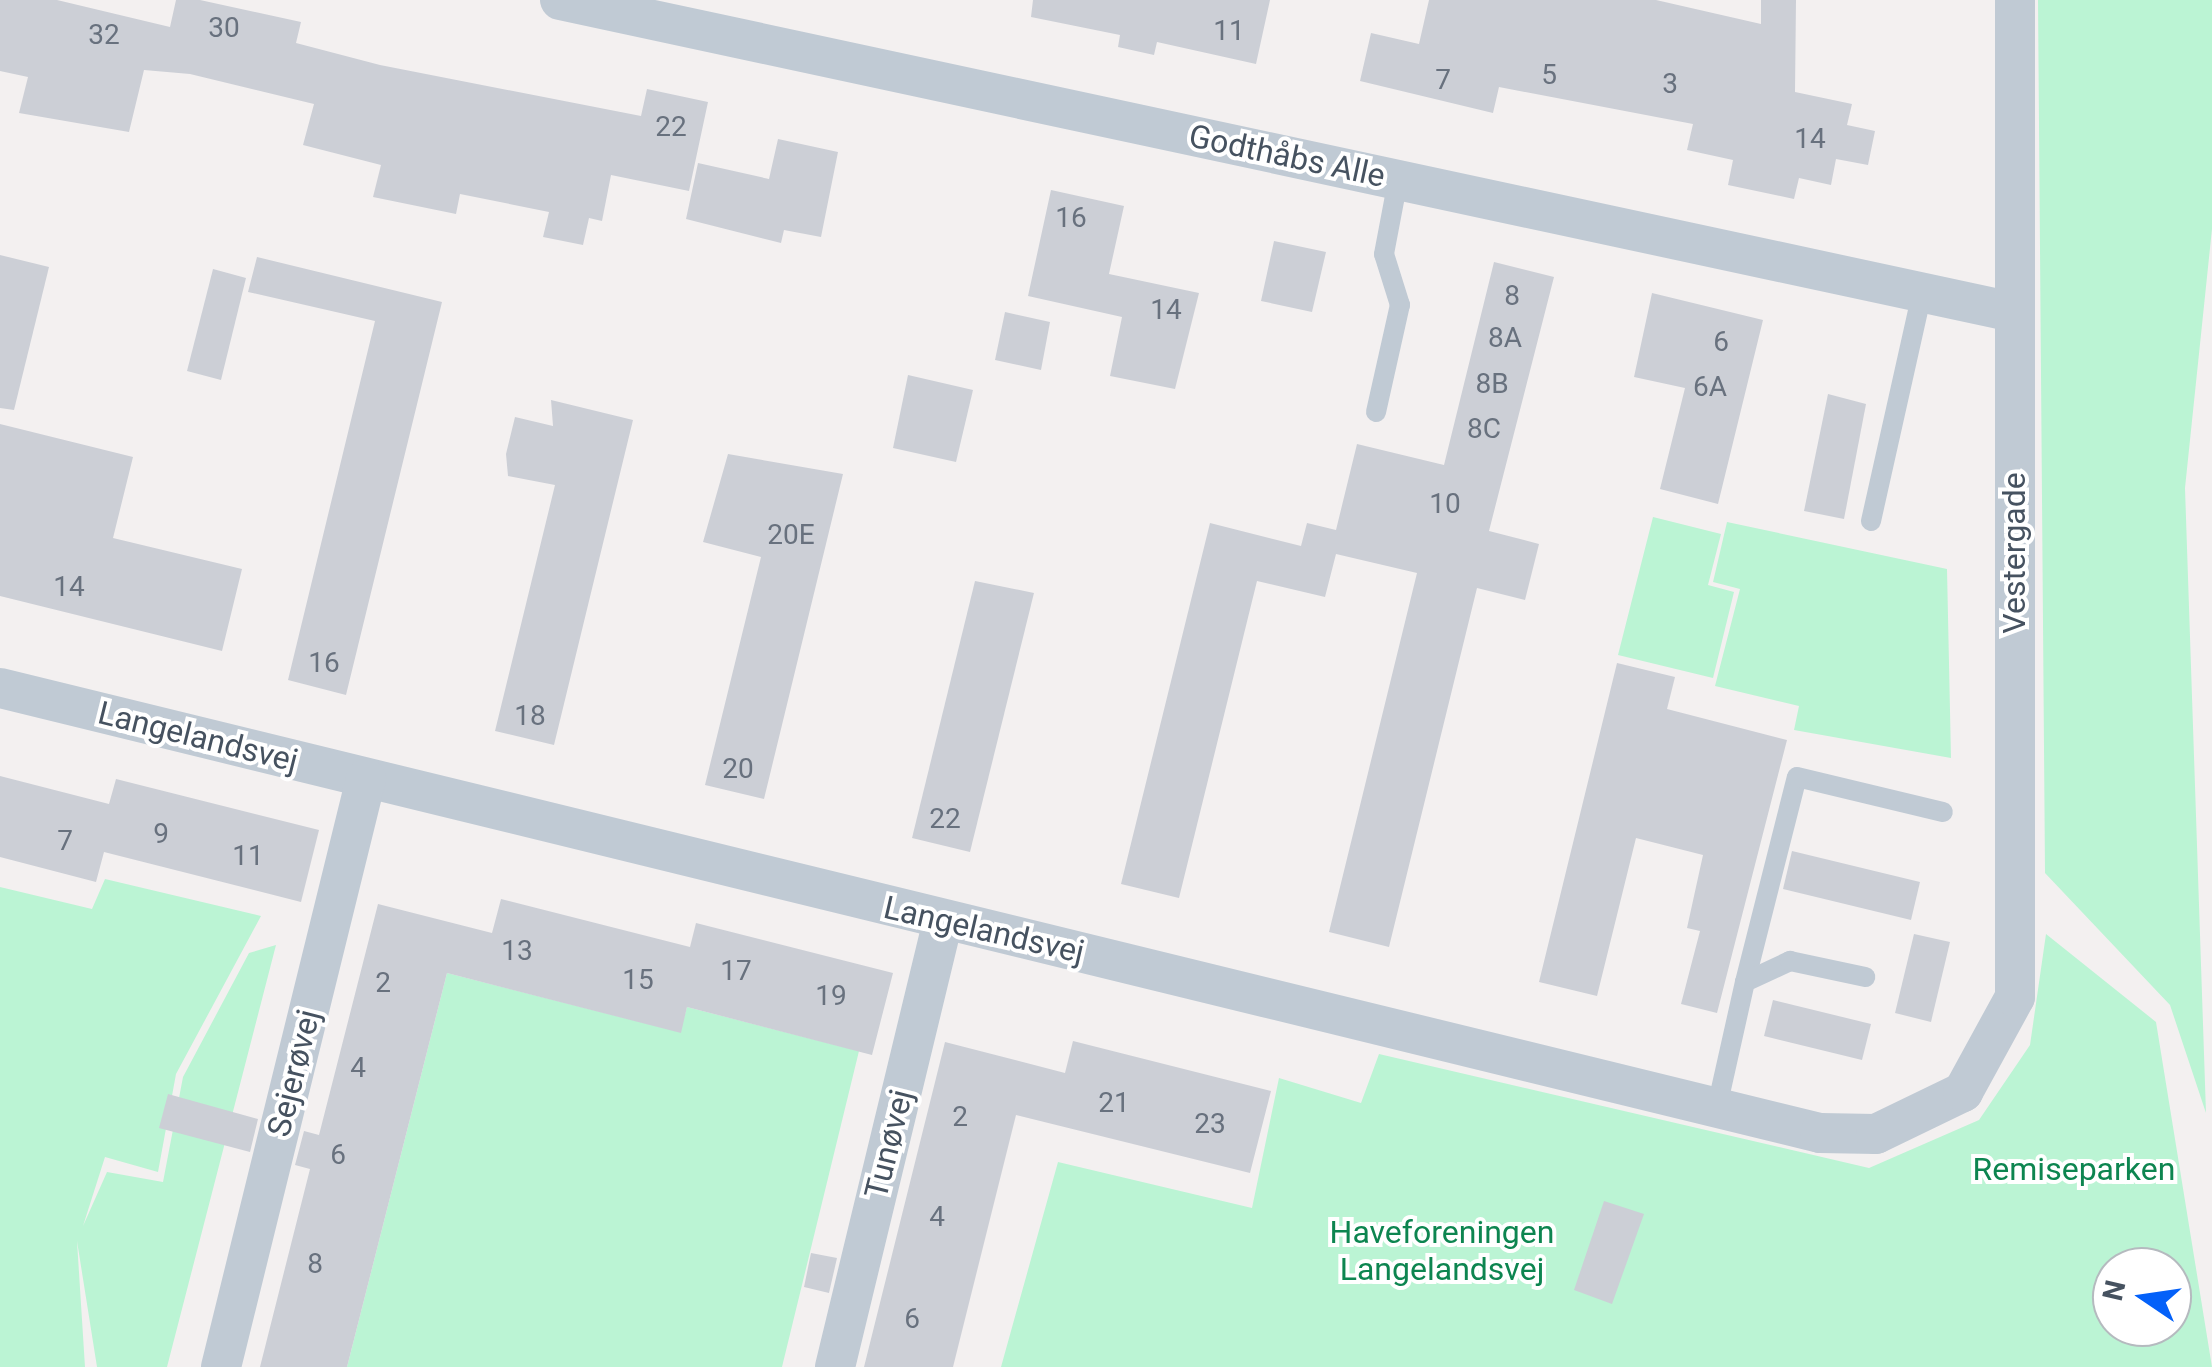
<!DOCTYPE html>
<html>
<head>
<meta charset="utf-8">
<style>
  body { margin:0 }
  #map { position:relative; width:2212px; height:1367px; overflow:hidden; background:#f3f0f0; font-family:Roboto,sans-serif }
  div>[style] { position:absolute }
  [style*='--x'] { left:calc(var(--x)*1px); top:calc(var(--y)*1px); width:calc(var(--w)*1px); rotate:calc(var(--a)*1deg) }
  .green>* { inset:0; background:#bbf4d4 }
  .building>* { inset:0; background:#cccfd6 }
  .lane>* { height:20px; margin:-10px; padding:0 10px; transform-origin:10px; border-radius:10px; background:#c0cad4 }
  .street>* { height:40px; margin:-20px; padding:0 20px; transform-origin:20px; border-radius:20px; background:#c0cad4 }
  span { translate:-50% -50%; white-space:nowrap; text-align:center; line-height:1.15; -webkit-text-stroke:8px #fff; paint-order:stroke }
  .number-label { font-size:28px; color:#68717e }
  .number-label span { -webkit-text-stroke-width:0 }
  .street-label { font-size:32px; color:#465260 }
  .park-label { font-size:32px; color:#0d8550 }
  .north { position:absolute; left:2092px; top:1247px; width:100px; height:100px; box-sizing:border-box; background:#fff; border:2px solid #b5babf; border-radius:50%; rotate:283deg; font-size:28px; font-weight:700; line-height:40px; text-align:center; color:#465260 }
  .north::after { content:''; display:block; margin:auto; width:35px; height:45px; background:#0461f9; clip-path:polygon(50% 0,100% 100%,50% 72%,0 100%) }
</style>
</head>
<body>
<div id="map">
  <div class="green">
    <i style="clip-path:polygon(2038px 0,2212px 0,2212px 229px,2185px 488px,2206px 1113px,2170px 1005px,2045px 873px)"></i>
    <i style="clip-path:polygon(1653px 517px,1721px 534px,1708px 585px,1734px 592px,1713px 678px,1618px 655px)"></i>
    <i style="clip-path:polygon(1727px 522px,1947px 569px,1951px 758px,1794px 730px,1799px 706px,1715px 686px,1740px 589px,1713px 582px)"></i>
    <i style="clip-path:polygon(105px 879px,261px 916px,176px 1074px,158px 1172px,105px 1157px,83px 1226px,107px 1172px,163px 1182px,183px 1077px,249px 953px,276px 945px,167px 1367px,97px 1367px,77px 1241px,85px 1367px,0 1367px,0 887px,92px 909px)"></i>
    <i style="clip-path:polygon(evenodd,2046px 934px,2156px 1022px,2212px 1367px,1001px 1367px,1058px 1162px,1252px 1208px,1279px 1078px,1361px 1103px,1379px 1054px,1869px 1168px,1979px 1120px,2030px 1045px,2046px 934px,2112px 1267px,2172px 1267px,2172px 1327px,2112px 1327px,2112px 1267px)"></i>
    <i style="clip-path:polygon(447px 973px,680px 1032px,687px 1007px,859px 1051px,782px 1367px,347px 1367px)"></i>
  </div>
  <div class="building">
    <i style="clip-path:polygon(0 0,57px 0,170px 27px,176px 0,200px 0,301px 22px,296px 43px,380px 65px,641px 116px,647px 89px,708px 102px,689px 191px,611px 175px,602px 221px,589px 218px,583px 245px,543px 237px,549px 212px,460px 194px,456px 214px,373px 197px,381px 165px,303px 145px,314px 104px,190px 74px,144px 70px,129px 132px,19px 113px,28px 77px,0 71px)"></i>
    <i style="clip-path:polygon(1033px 0,1270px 0,1256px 64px,1157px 42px,1154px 55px,1118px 47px,1120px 35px,1031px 17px)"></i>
    <i style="clip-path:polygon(1429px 0,1656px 0,1761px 24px,1761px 0,1796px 0,1795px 92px,1852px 104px,1847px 125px,1875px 131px,1868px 165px,1836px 159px,1831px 185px,1799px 178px,1794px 199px,1728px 185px,1733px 160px,1687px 150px,1693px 124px,1499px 87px,1493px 113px,1360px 81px,1371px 33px,1419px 44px)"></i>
    <i style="clip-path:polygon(778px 139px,838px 152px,821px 237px,784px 230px,781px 243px,686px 219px,698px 163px,769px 179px)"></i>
    <i style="clip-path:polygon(1051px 190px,1124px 206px,1109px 274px,1199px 293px,1175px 389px,1110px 376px,1122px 317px,1028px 296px)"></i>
    <i style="clip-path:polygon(1274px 241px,1326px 252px,1312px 312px,1261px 301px)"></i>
    <i style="clip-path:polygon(0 255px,49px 267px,14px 410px,0 408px)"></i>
    <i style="clip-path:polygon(257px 257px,442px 302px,346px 695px,288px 680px,375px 321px,248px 292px)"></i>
    <i style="clip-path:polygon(1494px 262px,1554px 277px,1489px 531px,1539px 544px,1525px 600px,1477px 588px,1389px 947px,1329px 932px,1417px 573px,1336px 554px,1325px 597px,1257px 581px,1179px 898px,1121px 884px,1210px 523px,1301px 546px,1307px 523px,1336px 530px,1357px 444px,1444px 465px)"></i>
    <i style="clip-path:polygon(213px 269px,246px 278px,221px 380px,187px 371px)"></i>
    <i style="clip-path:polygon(1652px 293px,1763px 320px,1718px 504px,1660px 489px,1685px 388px,1634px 377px)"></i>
    <i style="clip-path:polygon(1005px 312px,1050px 322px,1041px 370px,995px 360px)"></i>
    <i style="clip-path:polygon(908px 375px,973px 390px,956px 462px,893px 448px)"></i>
    <i style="clip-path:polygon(1828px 394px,1866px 404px,1844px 519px,1804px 511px)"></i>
    <i style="clip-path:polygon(551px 400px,633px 420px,554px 745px,495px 731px,555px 485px,508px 476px,506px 454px,515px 417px,553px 426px)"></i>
    <i style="clip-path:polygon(0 424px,133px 457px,113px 538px,242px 569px,222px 651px,0 596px)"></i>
    <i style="clip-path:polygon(728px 454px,843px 474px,764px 799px,705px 785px,761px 557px,703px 542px)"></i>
    <i style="clip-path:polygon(975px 581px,1034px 593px,970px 852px,912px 838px)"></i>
    <i style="clip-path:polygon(1617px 663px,1675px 677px,1667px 709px,1787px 740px,1717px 1013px,1681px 1004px,1700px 931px,1687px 928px,1703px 855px,1636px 838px,1597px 996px,1539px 982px)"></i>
    <i style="clip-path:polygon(0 776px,109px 804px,116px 779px,319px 830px,301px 902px,104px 852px,96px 882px,0 857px)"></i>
    <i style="clip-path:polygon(1792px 851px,1920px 882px,1911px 920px,1783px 889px)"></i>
    <i style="clip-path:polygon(501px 899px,690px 947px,696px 923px,893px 973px,872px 1055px,687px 1007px,681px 1033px,447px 973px,347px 1367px,260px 1367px,310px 1169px,295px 1165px,304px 1131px,319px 1135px,378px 904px,492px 933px)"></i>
    <i style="clip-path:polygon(1914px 934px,1950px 942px,1931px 1022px,1895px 1013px)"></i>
    <i style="clip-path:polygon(1773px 1000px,1871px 1024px,1862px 1060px,1764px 1036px)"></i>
    <i style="clip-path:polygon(1073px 1041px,1271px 1091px,1250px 1173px,1016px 1115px,953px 1367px,864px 1367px,945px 1042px,1065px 1073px)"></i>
    <i style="clip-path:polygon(168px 1094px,258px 1119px,250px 1152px,159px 1128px)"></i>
    <i style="clip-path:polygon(1604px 1201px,1644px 1214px,1612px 1304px,1574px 1290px)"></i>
    <i style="clip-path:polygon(811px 1253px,837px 1258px,829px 1293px,804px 1287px)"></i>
  </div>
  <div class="lane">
    <i style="--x:1376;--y:412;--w:110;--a:-77.4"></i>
    <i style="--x:1400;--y:305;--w:53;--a:-107.4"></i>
    <i style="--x:1384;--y:254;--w:75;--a:-79.3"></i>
    <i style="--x:1871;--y:521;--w:235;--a:-77.4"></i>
    <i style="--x:1745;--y:982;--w:211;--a:-75.8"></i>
    <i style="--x:1797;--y:777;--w:150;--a:13.5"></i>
    <i style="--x:1717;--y:1107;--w:128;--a:-77.4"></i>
    <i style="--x:1745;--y:982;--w:50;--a:-25"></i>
    <i style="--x:1790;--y:961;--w:77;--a:12"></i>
  </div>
  <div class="street">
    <i style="--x:560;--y:0;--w:1486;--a:12.12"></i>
    <i style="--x:0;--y:688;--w:1874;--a:13.74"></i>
    <i style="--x:1820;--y:1133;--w:56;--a:1"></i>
    <i style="--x:1876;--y:1134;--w:97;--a:-25.8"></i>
    <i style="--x:1963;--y:1092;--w:108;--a:-61.3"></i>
    <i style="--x:2015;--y:997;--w:997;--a:-90"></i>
    <i style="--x:221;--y:1367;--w:606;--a:-76.15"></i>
    <i style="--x:835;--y:1367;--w:459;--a:-76.4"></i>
  </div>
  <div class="number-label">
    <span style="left:224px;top:28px">30</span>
    <span style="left:1229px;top:31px">11</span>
    <span style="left:104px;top:35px">32</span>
    <span style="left:1549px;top:75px">5</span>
    <span style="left:1443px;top:80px">7</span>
    <span style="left:1670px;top:84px">3</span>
    <span style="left:671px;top:127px">22</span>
    <span style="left:1810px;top:139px">14</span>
    <span style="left:1071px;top:218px">16</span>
    <span style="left:1512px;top:296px">8</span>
    <span style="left:1166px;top:310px">14</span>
    <span style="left:1505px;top:338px">8A</span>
    <span style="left:1721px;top:342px">6</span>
    <span style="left:1492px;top:384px">8B</span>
    <span style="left:1710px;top:387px">6A</span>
    <span style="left:1484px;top:429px">8C</span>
    <span style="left:1445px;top:504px">10</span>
    <span style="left:791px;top:535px">20E</span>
    <span style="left:69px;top:587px">14</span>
    <span style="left:324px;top:663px">16</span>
    <span style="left:530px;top:716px">18</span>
    <span style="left:738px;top:769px">20</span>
    <span style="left:945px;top:819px">22</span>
    <span style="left:161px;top:834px">9</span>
    <span style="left:65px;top:841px">7</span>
    <span style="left:248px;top:856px">11</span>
    <span style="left:517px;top:951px">13</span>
    <span style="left:736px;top:971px">17</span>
    <span style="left:638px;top:980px">15</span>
    <span style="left:383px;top:983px">2</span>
    <span style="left:831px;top:996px">19</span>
    <span style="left:358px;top:1068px">4</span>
    <span style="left:1114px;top:1103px">21</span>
    <span style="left:960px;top:1117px">2</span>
    <span style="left:1210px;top:1124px">23</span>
    <span style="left:338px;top:1155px">6</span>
    <span style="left:937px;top:1217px">4</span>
    <span style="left:315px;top:1264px">8</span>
    <span style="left:912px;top:1319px">6</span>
  </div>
  <div class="street-label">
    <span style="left:1287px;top:156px;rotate:12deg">Godthåbs Alle</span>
    <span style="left:2014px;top:553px;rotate:-90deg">Vestergade</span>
    <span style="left:198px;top:737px;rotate:14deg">Langelandsvej</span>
    <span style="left:984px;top:930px;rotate:13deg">Langelandsvej</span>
    <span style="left:294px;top:1073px;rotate:-76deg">Sejerøvej</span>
    <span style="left:889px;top:1144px;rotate:-76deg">Tunøvej</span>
  </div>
  <div class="park-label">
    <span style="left:2074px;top:1169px">Remiseparken</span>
    <span style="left:1442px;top:1251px">Haveforeningen<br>Langelandsvej</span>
  </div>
  <div class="north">N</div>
</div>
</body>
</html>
